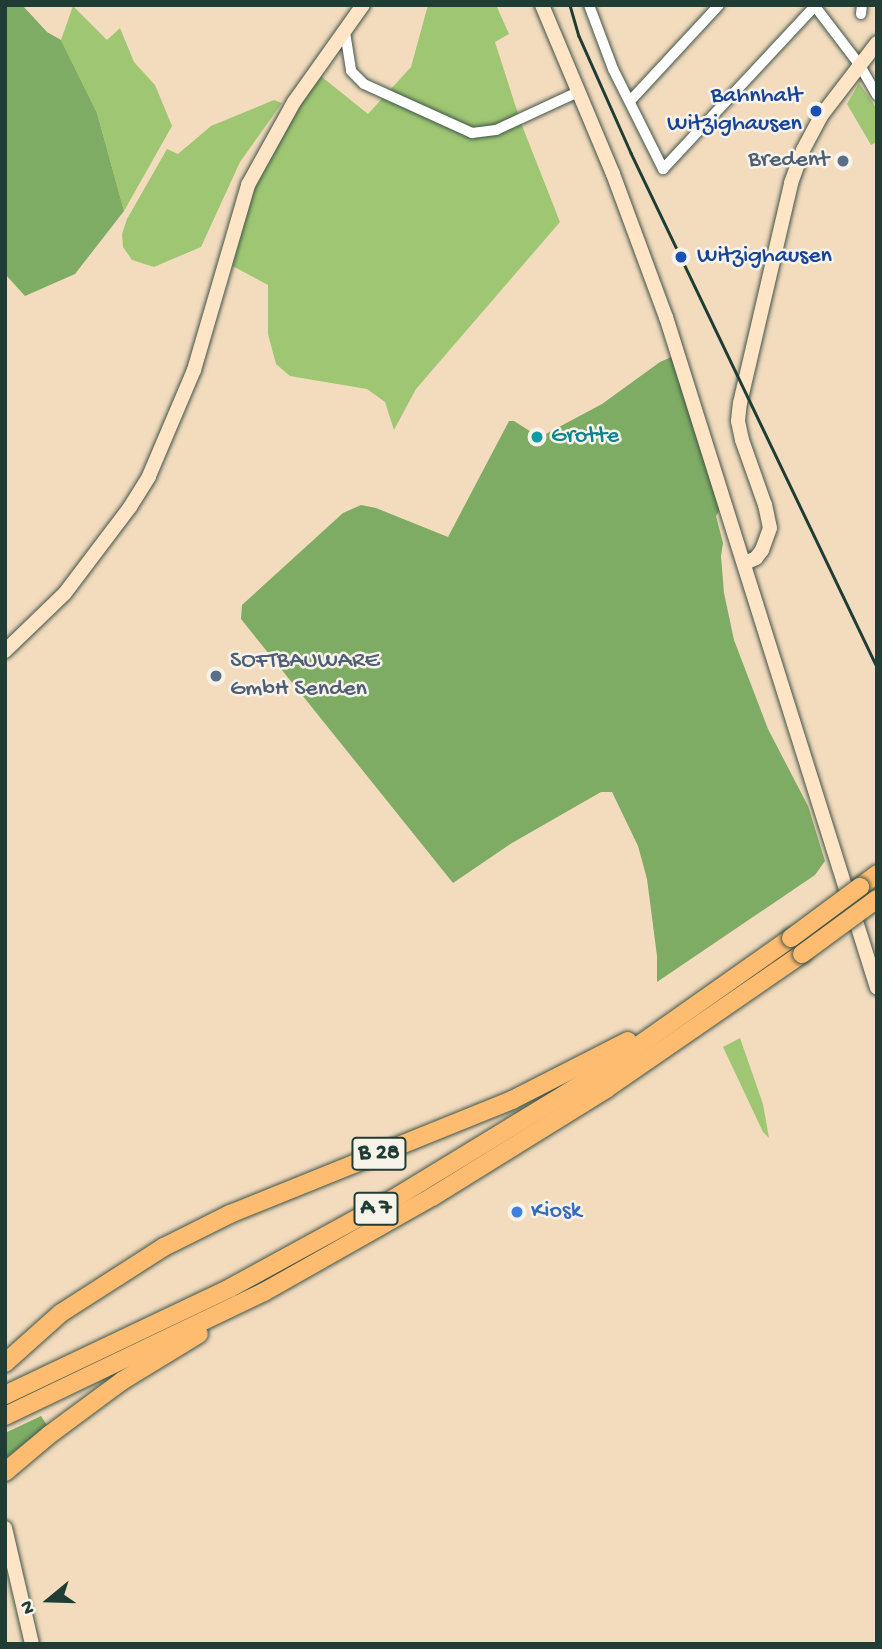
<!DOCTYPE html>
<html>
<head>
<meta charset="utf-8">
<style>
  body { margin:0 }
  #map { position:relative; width:882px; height:1649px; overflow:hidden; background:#f3dbbe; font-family:"Gochi Hand",sans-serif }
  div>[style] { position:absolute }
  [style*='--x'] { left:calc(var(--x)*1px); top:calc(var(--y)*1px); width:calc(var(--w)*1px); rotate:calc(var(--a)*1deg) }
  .green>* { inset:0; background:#9fc773 }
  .forest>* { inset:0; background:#7fac65 }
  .roads { filter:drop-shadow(0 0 2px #3f5549) drop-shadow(0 0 2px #3f5549) }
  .street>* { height:10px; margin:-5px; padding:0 5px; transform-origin:5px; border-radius:5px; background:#fff }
  .secondary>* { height:14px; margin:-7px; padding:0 7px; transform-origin:7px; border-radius:7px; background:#ffe4c6 }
  .highway>* { height:18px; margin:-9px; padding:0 9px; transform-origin:9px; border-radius:9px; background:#febc70 }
  .rail>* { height:2.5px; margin:-1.25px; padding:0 1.25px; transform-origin:1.25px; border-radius:1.25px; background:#1f3d34 }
  .bridges { filter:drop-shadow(0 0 2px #3f5549) drop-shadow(0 0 2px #3f5549) }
  .highway-bridge>* { height:18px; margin:-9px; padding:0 9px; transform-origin:9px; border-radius:9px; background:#febc70 }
  .dots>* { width:19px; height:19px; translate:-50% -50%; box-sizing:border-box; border:4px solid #f7f3e8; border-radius:50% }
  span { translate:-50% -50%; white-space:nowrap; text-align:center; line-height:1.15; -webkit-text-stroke:5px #f7f3e8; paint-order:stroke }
  .shield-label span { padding:2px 5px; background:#f7f3e8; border:2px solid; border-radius:5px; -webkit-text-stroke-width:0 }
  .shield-label { font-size:23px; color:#1f3d34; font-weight:700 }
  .transit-label { font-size:24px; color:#164399 }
  .right { translate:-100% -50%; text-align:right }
  .left { translate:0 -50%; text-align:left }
  .service-label { font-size:24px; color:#4e5e75 }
  .culture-label { font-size:24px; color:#0d838f }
  .shop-label { font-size:24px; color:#366cbe }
  .frame { position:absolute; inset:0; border:7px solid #1f3d34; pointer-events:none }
  .north { position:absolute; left:14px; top:1565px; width:70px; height:70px; -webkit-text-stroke:5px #f7f3e8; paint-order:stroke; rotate:251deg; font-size:19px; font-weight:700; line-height:28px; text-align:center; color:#1f3d34 }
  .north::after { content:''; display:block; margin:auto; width:24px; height:32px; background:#1f3d34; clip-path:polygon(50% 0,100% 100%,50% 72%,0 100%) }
</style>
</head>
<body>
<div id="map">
  <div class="green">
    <i style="clip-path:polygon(428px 5px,496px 5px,509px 34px,495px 42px,521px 123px,560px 222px,416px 389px,394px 430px,385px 402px,367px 389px,290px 376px,276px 364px,268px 334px,268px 285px,225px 262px,249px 185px,317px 73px,368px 114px,411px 67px)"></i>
    <i style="clip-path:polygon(73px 6px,107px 40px,120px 28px,134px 62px,155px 85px,172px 126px,124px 211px,97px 113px,61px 40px)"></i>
    <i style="clip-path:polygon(859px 83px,877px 109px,877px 142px,871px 145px,847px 104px)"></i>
    <i style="clip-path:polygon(274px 100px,282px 103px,240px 162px,201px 247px,154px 267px,132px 260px,123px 247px,122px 234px,127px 219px,167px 149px,178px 154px,211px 126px)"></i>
    <i style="clip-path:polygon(740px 1038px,763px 1104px,769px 1138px,763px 1132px,723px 1047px)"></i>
  </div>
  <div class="forest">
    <i style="clip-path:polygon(5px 5px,22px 5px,47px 32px,61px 40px,97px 113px,124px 211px,75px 274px,25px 296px,5px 274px)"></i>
    <i style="clip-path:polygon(678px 354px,725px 501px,716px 516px,723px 543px,721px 556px,724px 593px,734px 640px,768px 729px,808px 806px,825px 861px,815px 875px,657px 982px,657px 956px,647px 879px,638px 846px,612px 792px,601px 792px,512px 843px,453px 883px,241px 619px,242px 605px,343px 513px,361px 505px,376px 508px,448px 537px,509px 421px,514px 421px,536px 435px,544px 435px,602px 404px,660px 362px)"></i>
    <i style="clip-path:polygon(41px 1416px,47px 1425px,5px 1459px,5px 1433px)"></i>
  </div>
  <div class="roads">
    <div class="street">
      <i style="--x:589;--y:5;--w:68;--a:69.4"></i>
      <i style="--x:613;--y:69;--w:112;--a:63.4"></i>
      <i style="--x:663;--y:169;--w:223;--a:-47"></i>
      <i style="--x:814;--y:5;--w:74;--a:52.7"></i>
      <i style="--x:859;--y:64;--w:36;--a:60"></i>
      <i style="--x:861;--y:14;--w:9;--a:-84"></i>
      <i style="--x:345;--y:32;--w:39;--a:81"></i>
      <i style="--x:351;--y:71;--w:18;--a:45"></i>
      <i style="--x:364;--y:84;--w:119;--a:24.4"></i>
      <i style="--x:472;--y:133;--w:24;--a:-7"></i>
      <i style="--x:496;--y:130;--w:90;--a:-24.9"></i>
      <i style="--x:631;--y:100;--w:129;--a:-47.2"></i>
    </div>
    <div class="secondary">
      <i style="--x:542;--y:5;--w:183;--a:67.2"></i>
      <i style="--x:613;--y:174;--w:153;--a:69.7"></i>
      <i style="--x:666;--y:317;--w:703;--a:72.54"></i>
      <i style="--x:745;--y:563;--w:12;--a:-24"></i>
      <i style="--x:756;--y:558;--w:10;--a:-53"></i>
      <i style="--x:762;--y:550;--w:23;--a:-70"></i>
      <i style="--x:770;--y:528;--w:24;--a:-102"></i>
      <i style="--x:765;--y:505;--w:69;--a:-109.5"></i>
      <i style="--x:742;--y:440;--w:19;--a:-102"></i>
      <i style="--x:738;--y:421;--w:18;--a:-84"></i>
      <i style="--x:740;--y:403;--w:226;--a:-76.9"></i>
      <i style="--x:791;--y:183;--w:35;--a:-70"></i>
      <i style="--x:803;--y:150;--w:38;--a:-62"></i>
      <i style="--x:821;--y:116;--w:92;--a:-52.5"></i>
      <i style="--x:5;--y:651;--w:83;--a:-44"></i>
      <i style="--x:65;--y:593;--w:108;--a:-52.9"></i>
      <i style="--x:130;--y:507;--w:36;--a:-58"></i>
      <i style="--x:149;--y:476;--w:115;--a:-67"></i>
      <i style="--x:194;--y:370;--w:193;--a:-73.7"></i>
      <i style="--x:248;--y:185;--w:95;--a:-61"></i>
      <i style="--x:294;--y:102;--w:119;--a:-54.6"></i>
      <i style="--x:5;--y:1528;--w:119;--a:76.9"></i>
    </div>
    <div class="highway">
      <i style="--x:860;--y:887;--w:21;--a:-37"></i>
      <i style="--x:5;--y:1363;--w:75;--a:-41.8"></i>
      <i style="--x:61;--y:1313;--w:122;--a:-32.7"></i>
      <i style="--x:164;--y:1247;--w:74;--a:-26.6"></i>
      <i style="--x:230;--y:1214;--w:304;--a:-22"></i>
      <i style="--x:512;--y:1100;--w:130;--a:-27"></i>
      <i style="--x:5;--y:1395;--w:249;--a:-25.4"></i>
      <i style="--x:230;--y:1288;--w:192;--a:-28.7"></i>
      <i style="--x:398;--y:1196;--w:234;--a:-31.4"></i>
      <i style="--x:598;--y:1074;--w:236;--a:-35.2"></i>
      <i style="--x:5;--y:1416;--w:287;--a:-25.6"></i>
      <i style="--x:264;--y:1292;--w:193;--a:-29.5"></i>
      <i style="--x:432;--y:1197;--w:205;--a:-31.8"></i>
      <i style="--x:606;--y:1089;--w:238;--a:-34.6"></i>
      <i style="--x:5;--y:1472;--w:57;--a:-40.1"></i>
      <i style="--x:49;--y:1435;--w:91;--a:-36.5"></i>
      <i style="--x:122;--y:1381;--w:90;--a:-31.4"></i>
    </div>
  </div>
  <div class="rail">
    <i style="--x:570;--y:5;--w:32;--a:74"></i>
    <i style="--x:579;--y:36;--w:128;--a:66"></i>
    <i style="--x:631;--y:153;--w:570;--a:64.42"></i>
  </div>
  <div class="bridges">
    <div class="highway-bridge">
      <i style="--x:791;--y:938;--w:86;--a:-36.5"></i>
      <i style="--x:802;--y:954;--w:93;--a:-36.3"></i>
    </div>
  </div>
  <div class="dots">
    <i style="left:816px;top:111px;background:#1a4fb4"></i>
    <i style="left:843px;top:161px;background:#5c6f8a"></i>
    <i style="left:681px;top:257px;background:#1a4fb4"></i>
    <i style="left:537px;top:437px;background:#0f9aa8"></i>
    <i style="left:216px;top:676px;background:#5c6f8a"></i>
    <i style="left:517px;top:1212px;background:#3f7fe0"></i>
  </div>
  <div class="shield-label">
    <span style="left:379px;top:1154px">B 28</span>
    <span style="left:376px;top:1209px">A 7</span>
  </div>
  <div class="transit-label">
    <span class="right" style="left:802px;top:111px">Bahnhalt<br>Witzighausen</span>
    <span class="left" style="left:697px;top:257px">Witzighausen</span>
  </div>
  <div class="service-label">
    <span class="right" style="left:829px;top:161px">Bredent</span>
    <span class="left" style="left:230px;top:676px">SOFTBAUWARE<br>GmbH Senden</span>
  </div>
  <div class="culture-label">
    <span class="left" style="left:551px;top:437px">Grotte</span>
  </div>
  <div class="shop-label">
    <span class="left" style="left:531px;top:1212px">Kiosk</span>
  </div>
  <div class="frame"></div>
  <div class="north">N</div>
</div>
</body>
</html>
